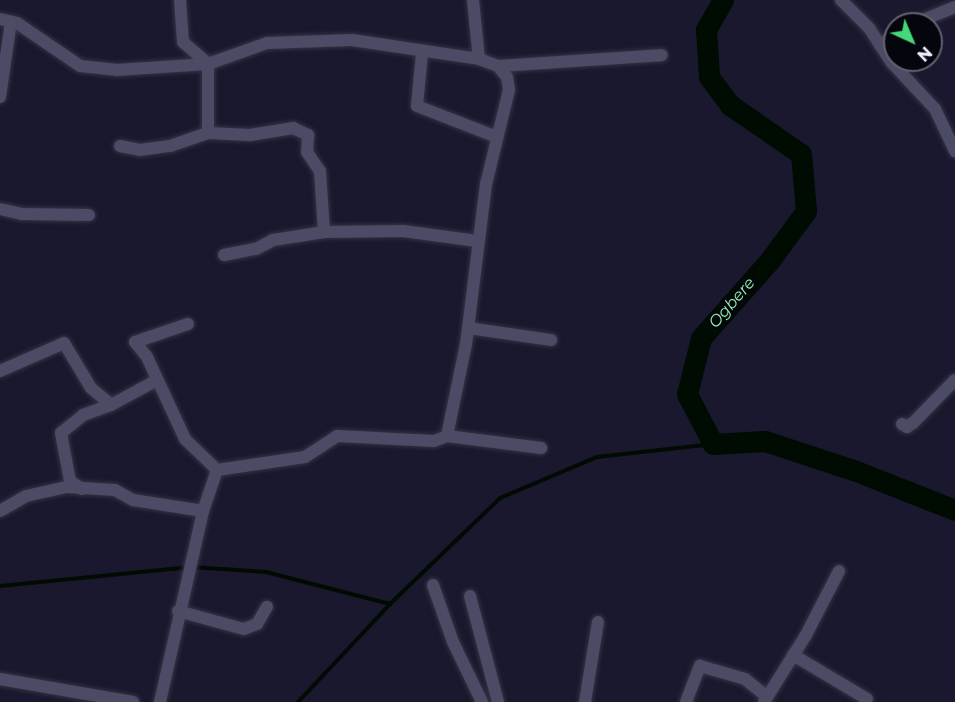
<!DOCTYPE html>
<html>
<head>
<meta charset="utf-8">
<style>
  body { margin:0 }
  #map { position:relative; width:955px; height:702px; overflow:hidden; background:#19182e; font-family:Montserrat,sans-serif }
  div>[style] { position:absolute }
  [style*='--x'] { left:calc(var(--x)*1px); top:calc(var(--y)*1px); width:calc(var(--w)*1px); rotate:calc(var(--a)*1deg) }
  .stream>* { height:4px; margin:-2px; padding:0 2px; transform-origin:2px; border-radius:2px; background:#000b01 }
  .river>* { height:21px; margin:-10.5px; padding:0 10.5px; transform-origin:10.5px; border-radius:10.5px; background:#000b01 }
  .roads { filter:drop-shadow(0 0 2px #343344) drop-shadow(0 0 2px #343344) }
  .street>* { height:12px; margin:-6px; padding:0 6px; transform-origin:6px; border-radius:6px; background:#4b4b65 }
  span { translate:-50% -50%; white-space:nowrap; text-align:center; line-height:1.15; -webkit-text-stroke:6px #05050e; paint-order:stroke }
  .water-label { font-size:16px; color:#8df1a9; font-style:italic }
  .north { position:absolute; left:883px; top:12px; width:60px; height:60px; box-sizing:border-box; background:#05050e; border:2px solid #62626e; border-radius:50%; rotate:136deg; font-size:16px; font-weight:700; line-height:24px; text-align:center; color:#eeeefe }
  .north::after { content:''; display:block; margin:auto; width:21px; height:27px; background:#45d77a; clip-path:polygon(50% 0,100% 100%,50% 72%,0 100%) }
</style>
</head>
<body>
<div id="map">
  <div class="stream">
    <i style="--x:0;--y:586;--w:192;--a:-5.7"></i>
    <i style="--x:191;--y:567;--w:75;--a:3.8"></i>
    <i style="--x:266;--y:572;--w:128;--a:14.5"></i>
    <i style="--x:298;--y:702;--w:134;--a:-46.8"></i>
    <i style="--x:390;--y:604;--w:153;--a:-43.9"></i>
    <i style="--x:500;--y:498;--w:105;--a:-22.9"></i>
    <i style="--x:597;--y:457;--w:117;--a:-6.4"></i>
  </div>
  <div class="river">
    <i style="--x:723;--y:0;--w:34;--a:120"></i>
    <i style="--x:706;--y:30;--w:47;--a:86.3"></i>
    <i style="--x:709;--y:77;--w:35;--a:53"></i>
    <i style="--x:730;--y:105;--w:86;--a:34.6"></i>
    <i style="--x:801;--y:154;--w:57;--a:85"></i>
    <i style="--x:806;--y:211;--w:61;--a:126.3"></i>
    <i style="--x:770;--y:260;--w:104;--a:131.5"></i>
    <i style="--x:701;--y:338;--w:58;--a:104"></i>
    <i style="--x:687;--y:394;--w:56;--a:62.5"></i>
    <i style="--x:713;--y:444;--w:52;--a:-3.3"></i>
    <i style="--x:765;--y:441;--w:96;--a:18.2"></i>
    <i style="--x:856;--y:471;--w:106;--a:21.5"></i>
  </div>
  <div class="roads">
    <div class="street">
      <i style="--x:180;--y:0;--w:42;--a:85.9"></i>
      <i style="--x:183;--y:42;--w:33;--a:41"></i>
      <i style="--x:208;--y:64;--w:69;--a:90"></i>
      <i style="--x:208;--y:133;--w:42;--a:2.7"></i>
      <i style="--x:250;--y:135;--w:44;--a:-9.2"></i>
      <i style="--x:293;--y:128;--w:17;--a:25"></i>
      <i style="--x:308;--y:135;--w:17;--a:93"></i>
      <i style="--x:307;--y:152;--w:23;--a:56"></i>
      <i style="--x:320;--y:171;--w:61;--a:86.2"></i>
      <i style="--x:473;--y:0;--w:59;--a:84.2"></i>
      <i style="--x:841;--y:0;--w:40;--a:45"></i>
      <i style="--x:869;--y:28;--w:42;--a:56.7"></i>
      <i style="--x:892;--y:63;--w:63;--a:46.9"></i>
      <i style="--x:935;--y:109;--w:47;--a:64.5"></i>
      <i style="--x:0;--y:19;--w:17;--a:13"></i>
      <i style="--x:17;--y:23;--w:76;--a:34.3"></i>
      <i style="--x:80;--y:66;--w:36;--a:6"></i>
      <i style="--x:116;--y:70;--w:92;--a:-3.7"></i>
      <i style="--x:208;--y:64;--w:63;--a:-19.6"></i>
      <i style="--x:267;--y:43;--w:85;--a:-2"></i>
      <i style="--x:352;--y:40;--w:128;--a:8.5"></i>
      <i style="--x:479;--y:59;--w:20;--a:20"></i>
      <i style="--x:498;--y:66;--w:14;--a:51"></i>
      <i style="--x:507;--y:77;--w:13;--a:81"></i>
      <i style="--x:509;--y:90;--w:97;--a:103.7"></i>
      <i style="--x:486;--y:184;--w:161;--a:97.1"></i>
      <i style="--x:466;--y:344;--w:94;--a:101.7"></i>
      <i style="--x:913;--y:24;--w:45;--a:-22"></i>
      <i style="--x:880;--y:45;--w:18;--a:-34"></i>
      <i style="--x:422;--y:53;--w:53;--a:95.4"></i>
      <i style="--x:417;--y:106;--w:86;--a:21.2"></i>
      <i style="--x:498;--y:66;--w:164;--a:-3.8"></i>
      <i style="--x:0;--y:97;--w:76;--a:-81.7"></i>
      <i style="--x:120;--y:146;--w:20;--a:11"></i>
      <i style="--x:140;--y:150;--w:30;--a:-8"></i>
      <i style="--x:170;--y:146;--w:40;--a:-18.9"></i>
      <i style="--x:0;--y:209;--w:23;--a:13"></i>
      <i style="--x:22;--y:214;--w:67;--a:0.9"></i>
      <i style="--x:224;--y:255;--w:33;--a:-11"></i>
      <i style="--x:256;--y:249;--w:19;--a:-28"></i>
      <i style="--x:273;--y:240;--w:52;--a:-8.9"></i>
      <i style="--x:324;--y:232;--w:79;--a:-0.7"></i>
      <i style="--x:403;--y:231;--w:75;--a:7.7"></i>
      <i style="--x:188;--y:324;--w:56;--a:161.2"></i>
      <i style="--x:135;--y:342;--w:19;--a:51"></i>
      <i style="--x:147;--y:357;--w:90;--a:65.1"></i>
      <i style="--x:185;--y:439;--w:45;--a:44.1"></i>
      <i style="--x:468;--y:328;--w:84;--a:8.2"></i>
      <i style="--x:0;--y:371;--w:70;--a:-23.6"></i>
      <i style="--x:64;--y:343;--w:52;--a:59"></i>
      <i style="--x:91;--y:388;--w:26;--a:40"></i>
      <i style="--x:111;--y:405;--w:52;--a:-28.5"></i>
      <i style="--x:902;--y:424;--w:6;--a:31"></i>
      <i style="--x:907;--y:427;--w:7;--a:-34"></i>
      <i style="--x:913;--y:423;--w:60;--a:-45.7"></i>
      <i style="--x:217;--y:470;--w:89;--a:-8.4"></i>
      <i style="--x:305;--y:457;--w:38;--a:-33"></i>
      <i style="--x:337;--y:436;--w:97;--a:3"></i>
      <i style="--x:434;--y:441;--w:14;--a:-21"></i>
      <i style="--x:447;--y:436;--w:95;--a:7.3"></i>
      <i style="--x:82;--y:489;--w:14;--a:-146"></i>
      <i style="--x:70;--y:481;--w:49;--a:-100.6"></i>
      <i style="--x:61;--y:433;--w:28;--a:-39"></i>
      <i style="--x:83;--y:415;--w:30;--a:-20"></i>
      <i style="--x:0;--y:511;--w:30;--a:-30"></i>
      <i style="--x:26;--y:496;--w:42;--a:-12.4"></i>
      <i style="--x:67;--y:487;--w:48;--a:3.6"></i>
      <i style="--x:115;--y:490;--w:21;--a:29"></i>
      <i style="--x:133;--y:500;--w:71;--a:8.9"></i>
      <i style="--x:433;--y:585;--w:60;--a:70.7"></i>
      <i style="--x:453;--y:642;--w:67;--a:64.2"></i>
      <i style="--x:470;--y:596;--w:110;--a:75.2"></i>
      <i style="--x:178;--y:611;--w:68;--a:15.3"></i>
      <i style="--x:244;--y:629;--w:14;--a:-21"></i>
      <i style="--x:257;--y:624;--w:20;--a:-60"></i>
      <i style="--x:793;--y:655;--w:86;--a:30.7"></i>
      <i style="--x:0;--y:679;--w:135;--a:9.8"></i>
      <i style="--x:160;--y:702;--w:196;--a:-77.3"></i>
      <i style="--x:203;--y:511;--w:43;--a:-71.1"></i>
      <i style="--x:585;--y:702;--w:81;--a:-80.8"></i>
      <i style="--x:686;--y:702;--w:39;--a:-69"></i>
      <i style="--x:700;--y:666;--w:47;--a:16.1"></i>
      <i style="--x:745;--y:679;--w:28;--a:39"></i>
      <i style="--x:764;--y:702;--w:79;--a:-57.9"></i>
      <i style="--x:806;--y:635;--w:72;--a:-62.7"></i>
    </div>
  </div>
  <div class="water-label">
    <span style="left:732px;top:303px;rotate:-49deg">Ogbere</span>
  </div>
  <div class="north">N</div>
</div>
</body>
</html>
